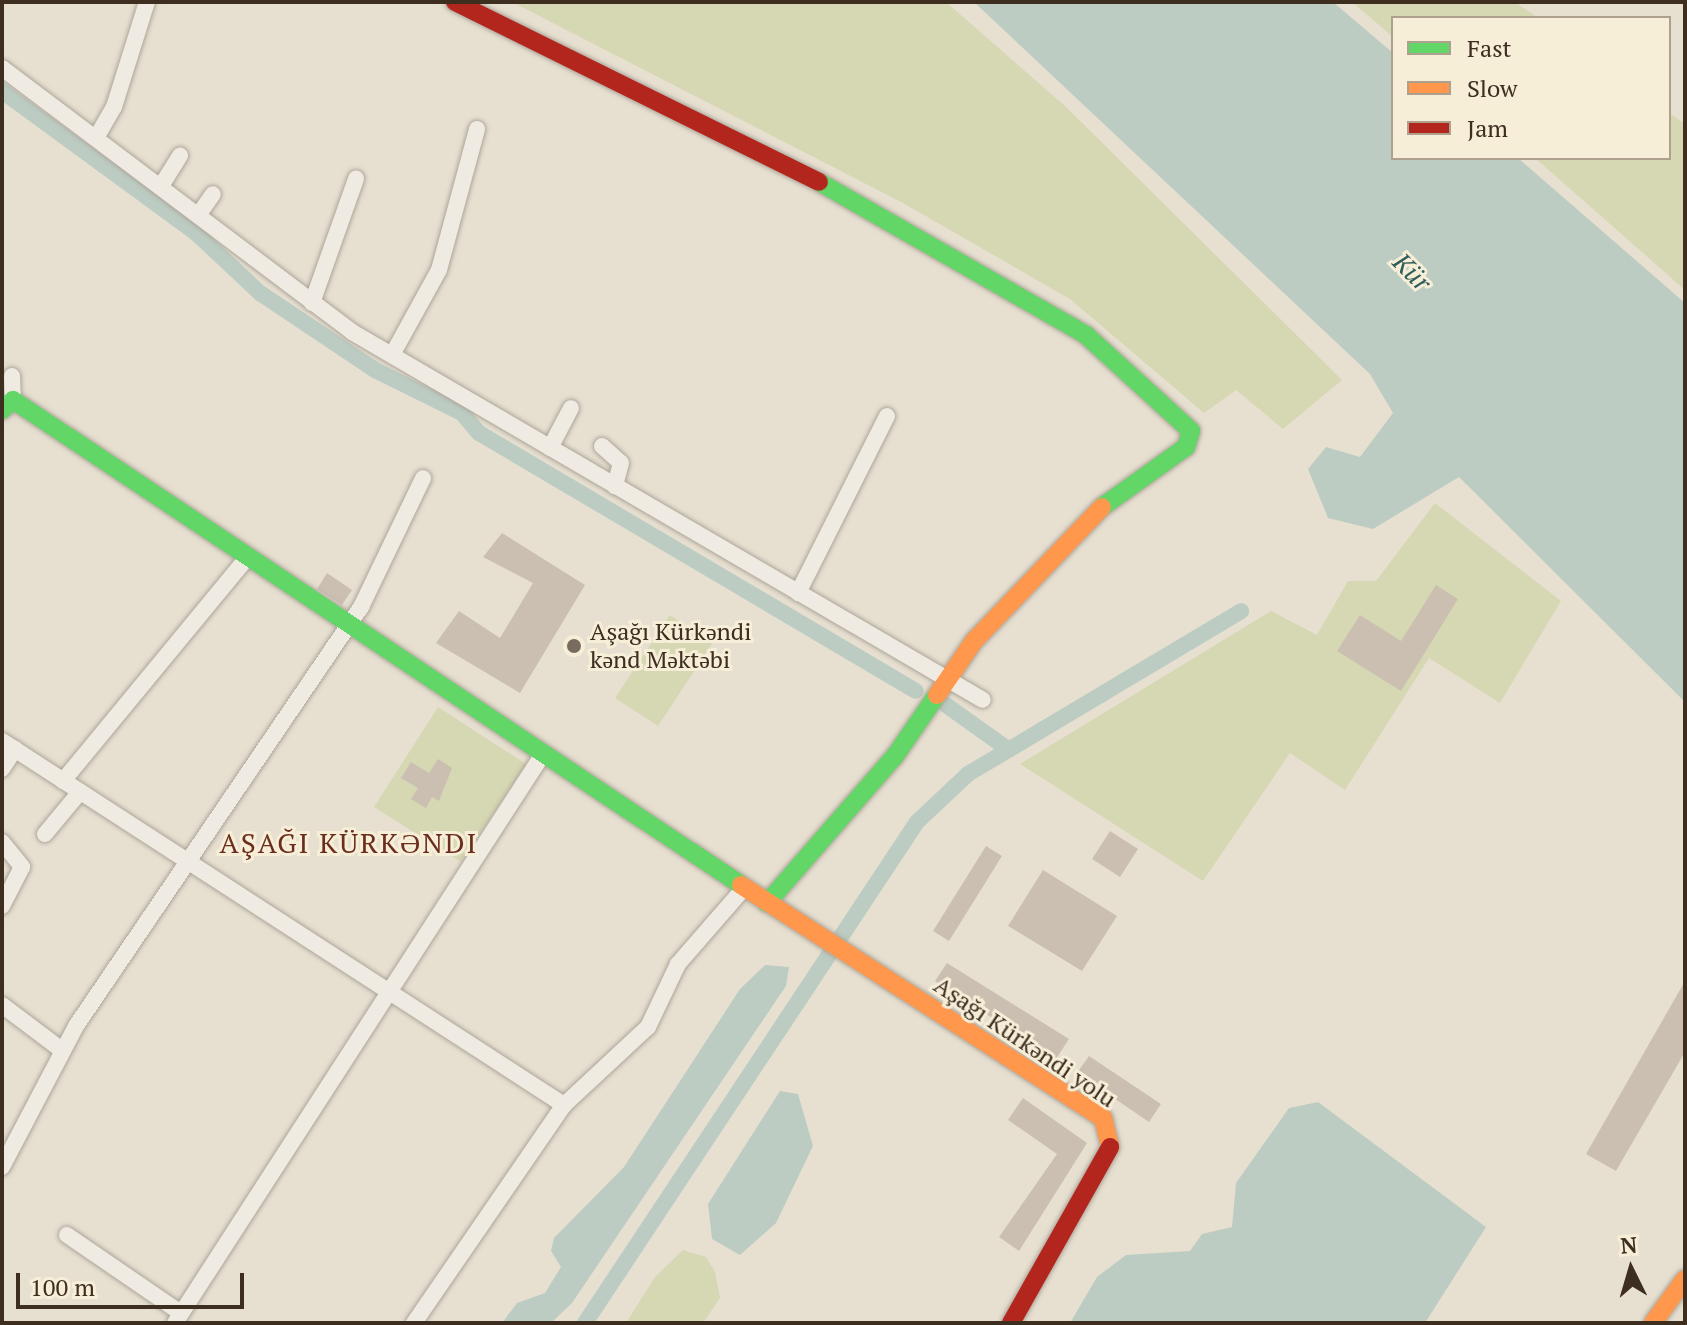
<!DOCTYPE html>
<html>
<head>
<meta charset="utf-8">
<style>
  body { margin:0 }
  #map { position:relative; width:1687px; height:1325px; overflow:hidden; background:#e7e0d1; font-family:"PT Serif",serif }
  div>[style] { position:absolute }
  [style*='--x'] { left:calc(var(--x)*1px); top:calc(var(--y)*1px); width:calc(var(--w)*1px); rotate:calc(var(--a)*1deg) }
  .green>* { inset:0; background:#d6d7b3 }
  .water>* { inset:0; background:#bcccc2 }
  .canal>* { height:16px; margin:-8px; padding:0 8px; transform-origin:8px; border-radius:8px; background:#bcccc2 }
  .building>* { inset:0; background:#cbbfb2 }
  .roads { filter:drop-shadow(0 0 2px #ada599) drop-shadow(0 0 2px #ada599) }
  .street>* { height:16px; margin:-8px; padding:0 8px; transform-origin:8px; border-radius:8px; background:#efebe3 }
  .fast>* { height:18px; margin:-9px; padding:0 9px; transform-origin:9px; border-radius:9px; background:#63d668 }
  .slow>* { height:18px; margin:-9px; padding:0 9px; transform-origin:9px; border-radius:9px; background:#ff974d }
  .jam>* { height:18px; margin:-9px; padding:0 9px; transform-origin:9px; border-radius:9px; background:#b3261e }
  .dots>* { width:22px; height:22px; translate:-50% -50%; box-sizing:border-box; border:4px solid #f7eed8; border-radius:50% }
  span { translate:-50% -50%; white-space:nowrap; text-align:center; line-height:1.15; -webkit-text-stroke:6px #f7eed8; paint-order:stroke }
  .poi-label { font-size:24px; color:#3d2e20 }
  .left { translate:0 -50%; text-align:left }
  .street-label { font-size:24px; color:#3d2e20 }
  .water-label { font-size:26px; color:#2f5d5a; font-style:italic }
  .quarter-label { font-size:28px; color:#6b2e1e; letter-spacing:2px }
  .frame { position:absolute; inset:0; border:4px solid #3d2e20; pointer-events:none }
  .legend { position:absolute; left:1391px; top:16px; width:280px; height:144px; box-sizing:border-box; background:#f7eed8; border:2px solid #ada18e; margin:0; padding:10px 14px; list-style:none; font-size:24px; color:#3d2e20 }
  .legend li { display:flex; align-items:center; gap:16px; height:40px }
  .legend b { width:40px; border:2px solid #ada18e }
  .north { position:absolute; left:1591px; top:1229px; width:80px; height:80px; -webkit-text-stroke:6px #f7eed8; paint-order:stroke; rotate:355deg; font-size:22px; font-weight:700; line-height:32px; text-align:center; color:#3d2e20 }
  .north::after { content:''; display:block; margin:auto; width:28px; height:36px; background:#3d2e20; clip-path:polygon(50% 0,100% 100%,50% 72%,0 100%) }
  .scale { position:absolute; left:16px; top:1273px; width:228px; height:36px; box-sizing:border-box; border:4px solid #3d2e20; border-top:0; padding-left:10px; font-size:24px; line-height:28px; white-space:nowrap; color:#3d2e20; -webkit-text-stroke:6px #f7eed8; paint-order:stroke }
</style>
</head>
<body>
<div id="map">
  <div class="green">
    <i style="clip-path:polygon(512px 2px,946px 2px,1066px 107px,1342px 380px,1283px 429px,1236px 390px,1204px 413px,1070px 299px,903px 203px)"></i>
    <i style="clip-path:polygon(1352px 2px,1515px 2px,1538px 18px,1393px 18px,1393px 37px)"></i>
    <i style="clip-path:polygon(1669px 113px,1685px 124px,1685px 290px,1535px 158px,1669px 158px)"></i>
    <i style="clip-path:polygon(1435px 503px,1561px 601px,1500px 703px,1429px 658px,1345px 790px,1290px 753px,1203px 881px,1020px 764px,1271px 611px,1317px 635px,1348px 581px,1376px 581px)"></i>
    <i style="clip-path:polygon(670px 615px,712px 644px,658px 726px,615px 698px)"></i>
    <i style="clip-path:polygon(438px 707px,526px 764px,461px 862px,374px 807px)"></i>
    <i style="clip-path:polygon(683px 1250px,706px 1257px,715px 1272px,720px 1298px,703px 1323px,626px 1323px,655px 1277px)"></i>
  </div>
  <div class="water">
    <i style="clip-path:polygon(974px 2px,1333px 2px,1393px 53px,1393px 158px,1518px 158px,1685px 303px,1685px 702px,1459px 477px,1373px 529px,1328px 518px,1308px 469px,1326px 447px,1360px 457px,1393px 413px,1370px 374px)"></i>
    <i style="clip-path:polygon(765px 965px,789px 967px,786px 986px,572px 1303px,551px 1323px,502px 1323px,517px 1303px,545px 1293px,561px 1267px,551px 1251px,554px 1238px,624px 1167px,740px 989px)"></i>
    <i style="clip-path:polygon(780px 1091px,798px 1094px,813px 1146px,776px 1223px,740px 1255px,712px 1239px,708px 1204px)"></i>
    <i style="clip-path:polygon(1318px 1102px,1486px 1227px,1425px 1323px,1070px 1323px,1097px 1277px,1126px 1255px,1190px 1251px,1202px 1234px,1232px 1227px,1236px 1183px,1289px 1108px)"></i>
  </div>
  <div class="canal">
    <i style="--x:2;--y:91;--w:240;--a:36.2"></i>
    <i style="--x:196;--y:233;--w:88;--a:43.2"></i>
    <i style="--x:260;--y:293;--w:138;--a:33.8"></i>
    <i style="--x:375;--y:370;--w:97;--a:26.3"></i>
    <i style="--x:462;--y:413;--w:26;--a:50"></i>
    <i style="--x:479;--y:433;--w:507;--a:30.56"></i>
    <i style="--x:946;--y:705;--w:77;--a:35.5"></i>
    <i style="--x:585;--y:1323;--w:601;--a:-56.47"></i>
    <i style="--x:917;--y:822;--w:70;--a:-43.3"></i>
    <i style="--x:968;--y:774;--w:318;--a:-30.8"></i>
  </div>
  <div class="building">
    <i style="clip-path:polygon(502px 533px,585px 585px,520px 693px,436px 643px,459px 611px,500px 638px,533px 583px,483px 557px)"></i>
    <i style="clip-path:polygon(327px 573px,352px 590px,342px 605px,317px 589px)"></i>
    <i style="clip-path:polygon(1436px 585px,1458px 599px,1401px 691px,1337px 651px,1360px 615px,1401px 641px)"></i>
    <i style="clip-path:polygon(438px 759px,452px 768px,439px 801px,432px 797px,426px 808px,411px 799px,418px 788px,401px 778px,411px 762px,429px 773px)"></i>
    <i style="clip-path:polygon(1110px 831px,1138px 849px,1120px 877px,1092px 859px)"></i>
    <i style="clip-path:polygon(986px 846px,1002px 856px,949px 941px,933px 931px)"></i>
    <i style="clip-path:polygon(1043px 870px,1117px 916px,1082px 971px,1008px 926px)"></i>
    <i style="clip-path:polygon(947px 963px,1069px 1039px,1056px 1059px,935px 981px)"></i>
    <i style="clip-path:polygon(1685px 981px,1685px 1052px,1616px 1171px,1586px 1154px)"></i>
    <i style="clip-path:polygon(1089px 1056px,1161px 1104px,1149px 1122px,1077px 1073px)"></i>
    <i style="clip-path:polygon(1023px 1098px,1087px 1143px,1019px 1251px,999px 1237px,1057px 1154px,1008px 1120px)"></i>
  </div>
  <div class="roads">
    <div class="street">
      <i style="--x:2;--y:68;--w:438;--a:37"></i>
      <i style="--x:352;--y:332;--w:730;--a:30.25"></i>
      <i style="--x:96;--y:138;--w:36;--a:-60"></i>
      <i style="--x:114;--y:107;--w:110;--a:-72.6"></i>
      <i style="--x:161;--y:186;--w:36;--a:-58"></i>
      <i style="--x:199;--y:214;--w:24;--a:-55"></i>
      <i style="--x:312;--y:303;--w:132;--a:-70.5"></i>
      <i style="--x:392;--y:355;--w:97;--a:-61.1"></i>
      <i style="--x:439;--y:270;--w:146;--a:-74.9"></i>
      <i style="--x:12;--y:376;--w:24;--a:88"></i>
      <i style="--x:602;--y:446;--w:25;--a:42"></i>
      <i style="--x:621;--y:463;--w:24;--a:105"></i>
      <i style="--x:550;--y:448;--w:45;--a:-62.3"></i>
      <i style="--x:798;--y:593;--w:198;--a:-63.3"></i>
      <i style="--x:2;--y:741;--w:670;--a:32.93"></i>
      <i style="--x:2;--y:769;--w:24;--a:-57"></i>
      <i style="--x:63;--y:781;--w:289;--a:-50.5"></i>
      <i style="--x:45;--y:834;--w:55;--a:-50.2"></i>
      <i style="--x:2;--y:842;--w:32;--a:51"></i>
      <i style="--x:22;--y:867;--w:44;--a:117.1"></i>
      <i style="--x:2;--y:1005;--w:76;--a:37"></i>
      <i style="--x:2;--y:1167;--w:159;--a:-62.3"></i>
      <i style="--x:76;--y:1026;--w:507;--a:-55.78"></i>
      <i style="--x:361;--y:607;--w:143;--a:-64.3"></i>
      <i style="--x:67;--y:1235;--w:138;--a:34.4"></i>
      <i style="--x:175;--y:1323;--w:674;--a:-57.11"></i>
      <i style="--x:414;--y:1323;--w:265;--a:-55.5"></i>
      <i style="--x:564;--y:1105;--w:115;--a:-42.9"></i>
      <i style="--x:648;--y:1027;--w:70;--a:-64.5"></i>
      <i style="--x:678;--y:964;--w:101;--a:-49"></i>
    </div>
    <div class="fast">
      <i style="--x:819;--y:182;--w:308;--a:29.8"></i>
      <i style="--x:1086;--y:335;--w:142;--a:42.4"></i>
      <i style="--x:1191;--y:431;--w:17;--a:107"></i>
      <i style="--x:1186;--y:447;--w:103;--a:144.5"></i>
      <i style="--x:2;--y:410;--w:15;--a:-42"></i>
      <i style="--x:13;--y:400;--w:875;--a:33.67"></i>
      <i style="--x:767;--y:903;--w:195;--a:-49"></i>
      <i style="--x:895;--y:756;--w:74;--a:-55.5"></i>
    </div>
    <div class="slow">
      <i style="--x:937;--y:695;--w:65;--a:-55.6"></i>
      <i style="--x:974;--y:641;--w:185;--a:-46.3"></i>
      <i style="--x:741;--y:885;--w:431;--a:32.8"></i>
      <i style="--x:1103;--y:1118;--w:30;--a:76"></i>
      <i style="--x:1653;--y:1323;--w:54;--a:-54"></i>
    </div>
    <div class="jam">
      <i style="--x:455;--y:2;--w:406;--a:26.3"></i>
      <i style="--x:1011;--y:1323;--w:202;--a:-60.6"></i>
    </div>
  </div>
  <div class="dots">
    <i style="left:574px;top:646px;background:#786c5e"></i>
  </div>
  <div class="poi-label">
    <span class="left" style="left:590px;top:646px">Aşağı Kürkəndi<br>kənd Məktəbi</span>
  </div>
  <div class="street-label">
    <span style="left:1025px;top:1042px;rotate:34deg">Aşağı Kürkəndi yolu</span>
  </div>
  <div class="water-label">
    <span style="left:1412px;top:272px;rotate:45deg">Kür</span>
  </div>
  <div class="quarter-label">
    <span style="left:349px;top:843px">AŞAĞI KÜRKƏNDI</span>
  </div>
  <div class="frame"></div>
  <ul class="legend">
  <li><b style="height:10px;background:#63d668"></b>Fast</li>
  <li><b style="height:10px;background:#ff974d"></b>Slow</li>
  <li><b style="height:10px;background:#b3261e"></b>Jam</li>
  </ul>
  <div class="north">N</div>
  <div class="scale">100 m</div>
</div>
</body>
</html>
